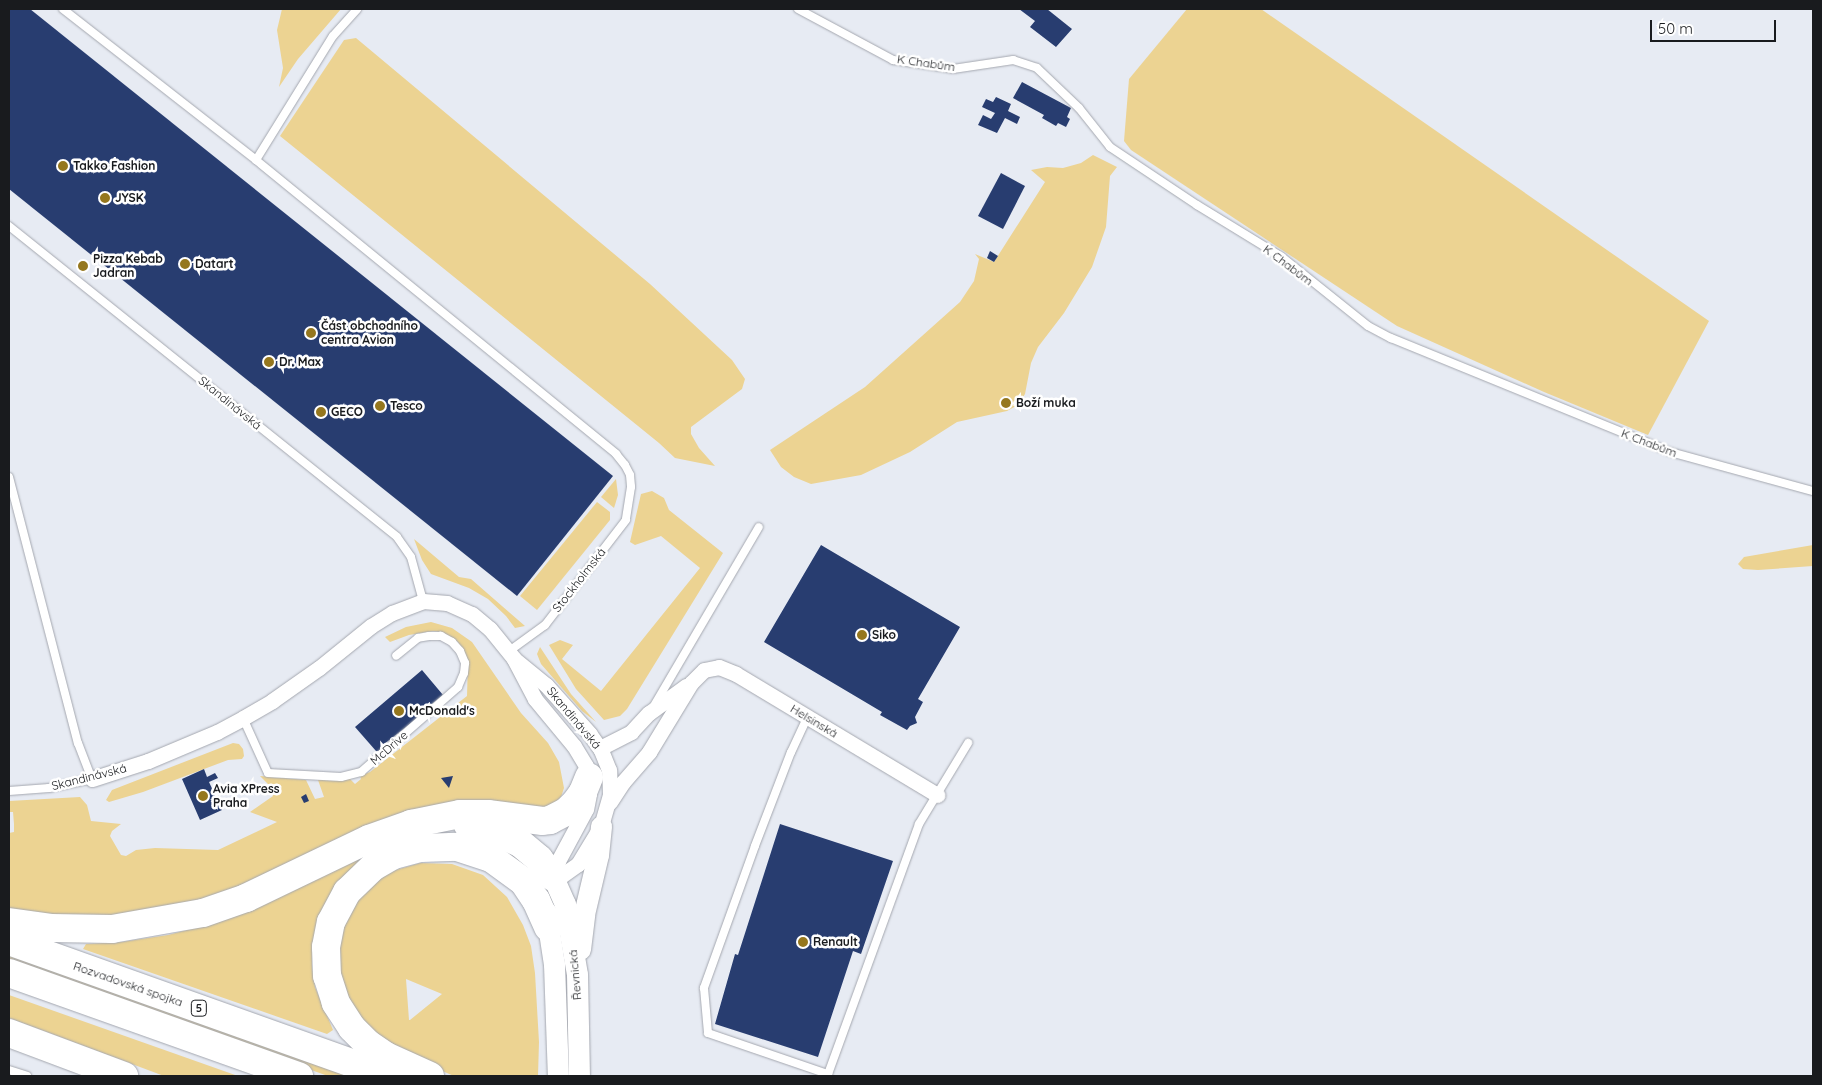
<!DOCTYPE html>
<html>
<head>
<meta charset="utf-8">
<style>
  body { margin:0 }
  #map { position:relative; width:1822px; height:1085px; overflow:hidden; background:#e7ebf3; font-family:Quicksand,sans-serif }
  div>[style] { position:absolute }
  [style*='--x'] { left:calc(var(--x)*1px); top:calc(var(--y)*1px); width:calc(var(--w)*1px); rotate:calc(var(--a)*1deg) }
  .green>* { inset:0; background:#ecd392 }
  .building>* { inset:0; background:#283d70 }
  .roads { filter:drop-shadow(0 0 1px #a4a7af) drop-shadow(0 0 1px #a4a7af) }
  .lane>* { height:8px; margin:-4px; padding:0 4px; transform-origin:4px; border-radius:4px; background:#fff }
  .street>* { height:15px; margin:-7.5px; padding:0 7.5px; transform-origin:7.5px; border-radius:7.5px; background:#fff }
  .secondary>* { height:21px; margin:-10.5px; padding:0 10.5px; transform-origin:10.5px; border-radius:10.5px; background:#fff }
  .highway>* { height:28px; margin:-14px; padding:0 14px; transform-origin:14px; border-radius:14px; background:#fff }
  .dots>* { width:14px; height:14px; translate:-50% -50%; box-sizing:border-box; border:2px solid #fff; border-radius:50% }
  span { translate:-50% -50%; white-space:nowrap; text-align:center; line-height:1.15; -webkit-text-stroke:5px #fff; paint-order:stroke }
  .shield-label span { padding:1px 4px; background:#fff; border:1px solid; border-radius:4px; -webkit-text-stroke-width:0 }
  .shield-label { font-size:11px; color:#191b1e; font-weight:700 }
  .street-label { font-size:12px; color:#191b1e }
  .poi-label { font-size:12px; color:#191b1e; font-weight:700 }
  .left { translate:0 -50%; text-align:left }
  .frame { position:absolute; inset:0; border:10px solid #191b1e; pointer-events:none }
  .scale { position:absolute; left:1650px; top:20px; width:126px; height:22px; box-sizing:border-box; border:2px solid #191b1e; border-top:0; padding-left:6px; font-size:15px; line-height:18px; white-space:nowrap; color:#191b1e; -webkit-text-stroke:4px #fff; paint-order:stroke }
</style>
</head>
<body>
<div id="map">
  <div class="green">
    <i style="clip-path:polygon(282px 9px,341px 9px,298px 59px,279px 87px,283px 68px,277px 30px)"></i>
    <i style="clip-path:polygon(1187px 9px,1261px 9px,1709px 321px,1648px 435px,1544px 392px,1397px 326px,1131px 150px,1124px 141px,1129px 79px)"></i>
    <i style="clip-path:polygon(356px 38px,650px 284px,732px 360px,745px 379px,742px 389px,691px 427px,691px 434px,699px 448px,715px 466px,675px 458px,659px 443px,280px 136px,344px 40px)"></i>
    <i style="clip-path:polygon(1093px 155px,1117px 167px,1110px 176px,1106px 227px,1092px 267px,1064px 313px,1038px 347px,1031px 363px,1025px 394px,1018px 405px,1007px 411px,957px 422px,910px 452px,861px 475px,811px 484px,794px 477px,781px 467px,770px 450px,865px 387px,960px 302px,974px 281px,979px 259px,975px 254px,994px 262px,1045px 182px,1031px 170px,1047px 167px,1063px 168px,1081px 163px)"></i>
    <i style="clip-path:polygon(616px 479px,618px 495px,614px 508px,601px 497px)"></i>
    <i style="clip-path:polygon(652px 491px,664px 498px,669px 510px,723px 553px,627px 709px,620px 716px,604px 720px,576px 689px,549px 645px,560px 640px,573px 645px,562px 659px,601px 691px,700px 568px,661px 536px,635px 545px,630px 542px,641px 494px)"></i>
    <i style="clip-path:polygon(597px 502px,610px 512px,610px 520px,537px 610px,520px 596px)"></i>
    <i style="clip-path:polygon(414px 539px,459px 577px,471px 579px,525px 626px,515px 628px,506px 616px,488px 599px,469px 588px,431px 574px,422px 560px)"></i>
    <i style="clip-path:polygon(1813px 545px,1813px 566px,1758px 570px,1743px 569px,1738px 564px,1744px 557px)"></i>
    <i style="clip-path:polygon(431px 622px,452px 628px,472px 642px,521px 713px,548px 743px,559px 762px,564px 788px,561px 797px,547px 810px,507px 804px,149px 918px,9px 914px,9px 833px,14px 832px,14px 824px,13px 812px,9px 812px,9px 801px,80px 797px,87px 805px,91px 821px,121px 824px,112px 831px,110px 836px,121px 855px,126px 856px,136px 850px,155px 848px,218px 850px,277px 822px,250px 812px,273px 796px,270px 786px,260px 776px,306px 780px,315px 799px,324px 797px,318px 780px,350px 779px,355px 784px,361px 779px,360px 776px,370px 772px,467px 696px,468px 661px,458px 642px,442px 632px,433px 631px,409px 635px,390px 642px,385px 637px,406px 627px)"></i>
    <i style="clip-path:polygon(540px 647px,571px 694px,596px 722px,582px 711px,541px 664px,537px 654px)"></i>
    <i style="clip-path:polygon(233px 743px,239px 744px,243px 749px,244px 756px,242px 759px,228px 760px,143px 792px,109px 802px,106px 800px,112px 790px)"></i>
    <i style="clip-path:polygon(359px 854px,369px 856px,353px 867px,342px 878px,313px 949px,312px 965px,315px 987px,333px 1030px,327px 1034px,83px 949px,86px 944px,121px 942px,168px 935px,202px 926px)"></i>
    <i style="clip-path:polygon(evenodd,420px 863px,452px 864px,483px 875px,507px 897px,523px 925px,531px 946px,535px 973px,539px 1042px,538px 1076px,454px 1076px,388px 1048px,366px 1026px,349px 1002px,339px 974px,338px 945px,347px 916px,363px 892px,389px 872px,420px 863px,406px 979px,442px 994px,410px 1020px,409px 1020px,406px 979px)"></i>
    <i style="clip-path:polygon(9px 955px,351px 1076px,328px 1076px,9px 962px)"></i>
    <i style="clip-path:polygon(9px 995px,238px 1076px,164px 1076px,9px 1018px)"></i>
  </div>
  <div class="building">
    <i style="clip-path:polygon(9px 9px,30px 9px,613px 476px,517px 596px,9px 189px)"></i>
    <i style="clip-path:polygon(1019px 9px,1047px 9px,1072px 29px,1056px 47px,1030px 27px,1035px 21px)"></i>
    <i style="clip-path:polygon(1022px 82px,1071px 108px,1067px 117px,1070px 119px,1066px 127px,1058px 123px,1056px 126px,1042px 118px,1044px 115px,1013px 98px)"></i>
    <i style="clip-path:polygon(996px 97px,1011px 104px,1008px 111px,1020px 117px,1017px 124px,1005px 118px,997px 133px,978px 125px,983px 115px,991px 119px,995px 113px,982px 107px,986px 99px,993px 102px)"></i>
    <i style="clip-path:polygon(1001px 173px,1025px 186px,1003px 229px,978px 216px)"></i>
    <i style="clip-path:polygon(990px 251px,998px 256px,994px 262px,987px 258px)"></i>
    <i style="clip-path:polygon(821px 545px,960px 627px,918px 699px,923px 702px,915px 717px,917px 723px,910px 726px,907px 730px,880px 715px,882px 712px,764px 642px)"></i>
    <i style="clip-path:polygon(422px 670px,443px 695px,419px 714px,420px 716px,383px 745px,384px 747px,379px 751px,376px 751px,355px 727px)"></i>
    <i style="clip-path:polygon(204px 769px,207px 777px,215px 773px,218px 778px,209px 782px,222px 810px,200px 820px,182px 779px)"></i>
    <i style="clip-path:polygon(453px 776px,449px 788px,441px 778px)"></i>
    <i style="clip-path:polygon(306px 794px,309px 801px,304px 803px,301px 797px)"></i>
    <i style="clip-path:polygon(780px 824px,893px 861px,861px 954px,853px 951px,818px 1057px,715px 1024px,735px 954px,738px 955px)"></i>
  </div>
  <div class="roads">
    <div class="lane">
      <i style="--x:63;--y:9;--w:245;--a:38"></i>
      <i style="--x:256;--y:160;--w:465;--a:39.2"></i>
      <i style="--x:616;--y:454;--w:14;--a:51"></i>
      <i style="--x:625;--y:465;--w:11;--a:63"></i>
      <i style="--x:630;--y:475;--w:12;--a:85"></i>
      <i style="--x:631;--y:487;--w:33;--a:99"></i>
      <i style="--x:626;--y:520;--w:133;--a:127.6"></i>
      <i style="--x:545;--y:625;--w:46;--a:143.9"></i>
      <i style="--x:798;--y:9;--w:108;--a:28.2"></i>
      <i style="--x:893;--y:60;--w:61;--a:8.5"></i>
      <i style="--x:953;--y:69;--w:61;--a:-8.5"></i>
      <i style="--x:1013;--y:60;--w:25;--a:18"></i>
      <i style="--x:1037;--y:68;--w:58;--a:43.6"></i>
      <i style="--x:1079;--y:108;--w:50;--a:51.5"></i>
      <i style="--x:1110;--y:147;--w:105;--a:33.7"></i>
      <i style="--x:1197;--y:205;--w:100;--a:31.5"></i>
      <i style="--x:1282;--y:257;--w:110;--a:38.7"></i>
      <i style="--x:1368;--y:326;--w:26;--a:28"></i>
      <i style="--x:1391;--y:338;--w:301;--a:22.2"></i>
      <i style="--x:1670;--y:452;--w:148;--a:15.3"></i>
      <i style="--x:256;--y:160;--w:146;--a:-58.2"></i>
      <i style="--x:333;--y:36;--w:36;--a:-48"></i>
      <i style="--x:9;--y:226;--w:497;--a:38.7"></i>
      <i style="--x:397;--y:537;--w:24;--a:55"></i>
      <i style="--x:411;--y:557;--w:46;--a:74.7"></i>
      <i style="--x:9;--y:477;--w:275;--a:75.5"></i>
      <i style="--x:78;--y:743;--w:39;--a:69"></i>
      <i style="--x:92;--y:779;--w:44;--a:168.2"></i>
      <i style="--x:49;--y:788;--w:40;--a:175.7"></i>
      <i style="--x:655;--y:704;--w:205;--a:-59.6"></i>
      <i style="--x:243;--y:718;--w:60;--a:65.6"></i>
      <i style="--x:268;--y:773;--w:73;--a:3.1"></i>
      <i style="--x:341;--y:777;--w:21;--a:-14"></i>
      <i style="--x:361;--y:772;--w:129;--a:-41.2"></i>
      <i style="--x:458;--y:687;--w:15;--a:-67"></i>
      <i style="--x:464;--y:673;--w:10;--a:-84"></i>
      <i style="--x:465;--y:663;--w:13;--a:-113"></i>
      <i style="--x:460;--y:651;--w:12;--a:-132"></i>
      <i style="--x:452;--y:642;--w:13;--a:-151"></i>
      <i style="--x:441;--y:636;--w:12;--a:180"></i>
      <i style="--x:429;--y:636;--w:11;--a:170"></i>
      <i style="--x:418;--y:638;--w:28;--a:141"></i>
      <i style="--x:807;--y:718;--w:38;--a:115"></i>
      <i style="--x:791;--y:752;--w:101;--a:111"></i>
      <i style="--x:755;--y:846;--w:151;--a:109.8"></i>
      <i style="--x:704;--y:988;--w:45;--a:84.9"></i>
      <i style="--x:708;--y:1033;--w:127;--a:18.9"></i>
      <i style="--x:828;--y:1074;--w:266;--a:-70"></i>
      <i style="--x:919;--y:824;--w:95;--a:-58.8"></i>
      <i style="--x:9;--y:1070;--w:19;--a:18"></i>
    </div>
    <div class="street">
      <i style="--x:600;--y:748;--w:35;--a:-27"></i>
      <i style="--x:631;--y:732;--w:26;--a:-47"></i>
      <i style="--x:649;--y:713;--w:46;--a:-36.1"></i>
      <i style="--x:92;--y:779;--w:59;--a:-17.8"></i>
      <i style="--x:148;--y:761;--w:75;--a:-22.8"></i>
      <i style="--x:217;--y:732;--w:30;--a:-28"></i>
      <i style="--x:243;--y:718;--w:34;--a:-30"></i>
      <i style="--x:272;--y:701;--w:57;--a:-35.1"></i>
      <i style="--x:319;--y:668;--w:67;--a:-38.9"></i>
      <i style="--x:371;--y:626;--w:25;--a:-32"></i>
      <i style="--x:392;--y:613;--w:33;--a:-21"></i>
      <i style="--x:423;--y:601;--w:24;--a:5"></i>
      <i style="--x:447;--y:603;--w:27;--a:24"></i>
      <i style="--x:472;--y:614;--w:23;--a:40"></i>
      <i style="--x:490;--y:629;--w:38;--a:51"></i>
      <i style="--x:514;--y:659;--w:45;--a:62.3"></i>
      <i style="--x:535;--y:699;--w:61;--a:50.3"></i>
      <i style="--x:574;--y:746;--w:23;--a:59"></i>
      <i style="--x:586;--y:766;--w:28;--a:84"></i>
      <i style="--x:589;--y:794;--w:15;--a:101"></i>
      <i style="--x:586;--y:809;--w:59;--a:118.3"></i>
      <i style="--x:558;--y:861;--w:17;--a:107"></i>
      <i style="--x:553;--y:877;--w:8;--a:-7"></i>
      <i style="--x:561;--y:876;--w:21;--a:-35"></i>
      <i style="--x:578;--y:864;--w:44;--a:-58.8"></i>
      <i style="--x:601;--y:826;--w:33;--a:-74"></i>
      <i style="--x:610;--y:794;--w:24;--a:-92"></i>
      <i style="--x:609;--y:770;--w:22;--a:-112"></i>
      <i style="--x:601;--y:750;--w:19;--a:-125"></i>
      <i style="--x:590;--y:734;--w:66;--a:-131.9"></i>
      <i style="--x:546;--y:685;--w:41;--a:-140.9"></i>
      <i style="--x:610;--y:802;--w:24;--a:-57"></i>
      <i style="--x:623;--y:782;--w:40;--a:-49"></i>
      <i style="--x:649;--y:752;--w:81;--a:-58.7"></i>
      <i style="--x:691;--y:683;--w:18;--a:-45"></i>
      <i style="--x:704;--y:670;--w:15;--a:-11"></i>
      <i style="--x:719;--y:667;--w:18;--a:22"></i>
      <i style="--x:736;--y:674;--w:235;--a:31"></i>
    </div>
    <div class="secondary">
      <i style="--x:553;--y:877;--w:30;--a:66"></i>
      <i style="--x:565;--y:904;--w:71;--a:80.3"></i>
      <i style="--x:577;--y:974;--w:102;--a:88.9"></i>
      <i style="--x:546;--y:912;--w:53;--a:81.3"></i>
      <i style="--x:554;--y:964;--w:112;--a:88"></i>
      <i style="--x:580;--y:949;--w:35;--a:-83"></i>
      <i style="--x:584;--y:914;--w:61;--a:-76.7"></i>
      <i style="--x:598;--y:855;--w:29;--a:-84"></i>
    </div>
    <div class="highway">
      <i style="--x:468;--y:825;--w:28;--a:15"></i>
      <i style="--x:495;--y:832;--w:27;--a:24"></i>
      <i style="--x:520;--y:843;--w:25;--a:40"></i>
      <i style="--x:539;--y:859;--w:23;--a:52"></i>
      <i style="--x:9;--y:922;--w:42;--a:8.1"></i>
      <i style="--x:51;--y:928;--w:61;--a:0.9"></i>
      <i style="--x:112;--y:929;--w:92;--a:-10"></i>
      <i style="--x:203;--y:913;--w:46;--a:-19.2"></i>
      <i style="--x:246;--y:898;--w:136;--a:-25.6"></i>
      <i style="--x:369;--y:839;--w:45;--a:-19.7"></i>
      <i style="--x:411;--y:824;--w:50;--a:-11.5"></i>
      <i style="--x:460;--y:814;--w:28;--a:0"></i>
      <i style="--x:488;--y:814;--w:55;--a:7.3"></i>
      <i style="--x:543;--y:821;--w:7;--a:-8"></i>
      <i style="--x:550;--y:820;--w:18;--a:-27"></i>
      <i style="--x:566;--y:812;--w:14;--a:-45"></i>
      <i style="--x:576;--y:802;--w:12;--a:-55"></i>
      <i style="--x:583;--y:792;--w:16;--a:-68"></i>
      <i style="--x:9;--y:941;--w:402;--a:19.6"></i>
      <i style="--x:9;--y:973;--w:308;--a:19.6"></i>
      <i style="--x:9;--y:1033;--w:123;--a:20.5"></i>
      <i style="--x:430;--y:1076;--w:48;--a:-155.6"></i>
      <i style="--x:386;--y:1056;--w:23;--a:-146"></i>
      <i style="--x:367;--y:1043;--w:21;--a:-135"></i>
      <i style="--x:352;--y:1028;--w:30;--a:-123"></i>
      <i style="--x:336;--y:1003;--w:28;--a:-108"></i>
      <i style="--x:327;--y:976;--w:29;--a:-92"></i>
      <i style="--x:326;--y:947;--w:25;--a:-79"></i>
      <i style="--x:331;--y:922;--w:34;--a:-62"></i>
      <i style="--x:347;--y:892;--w:36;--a:-44"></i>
      <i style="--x:373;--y:867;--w:24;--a:-30"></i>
      <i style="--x:394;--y:855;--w:28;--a:-15"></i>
      <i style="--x:421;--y:848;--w:36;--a:-2"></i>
      <i style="--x:457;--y:847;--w:36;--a:18"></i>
      <i style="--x:491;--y:858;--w:39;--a:36"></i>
      <i style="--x:523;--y:881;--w:23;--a:56"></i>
      <i style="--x:536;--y:900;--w:30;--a:66"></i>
    </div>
  </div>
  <div class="dots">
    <i style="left:63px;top:166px;background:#95771e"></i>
    <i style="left:105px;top:198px;background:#95771e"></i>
    <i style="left:185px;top:264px;background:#95771e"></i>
    <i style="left:83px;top:266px;background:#95771e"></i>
    <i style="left:311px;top:333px;background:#95771e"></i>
    <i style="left:269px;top:362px;background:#95771e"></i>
    <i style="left:1006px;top:403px;background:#95771e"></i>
    <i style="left:380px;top:406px;background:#95771e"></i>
    <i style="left:321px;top:412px;background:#95771e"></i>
    <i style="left:862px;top:635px;background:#95771e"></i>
    <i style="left:399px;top:711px;background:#95771e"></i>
    <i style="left:203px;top:796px;background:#95771e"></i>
    <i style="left:803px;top:942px;background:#95771e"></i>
  </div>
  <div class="shield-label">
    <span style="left:199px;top:1008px">5</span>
  </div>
  <div class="street-label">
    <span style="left:926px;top:63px;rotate:8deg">K Chabům</span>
    <span style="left:1288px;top:265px;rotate:37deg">K Chabům</span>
    <span style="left:230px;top:403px;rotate:39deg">Skandinávská</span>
    <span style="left:1649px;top:443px;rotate:21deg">K Chabům</span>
    <span style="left:579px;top:580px;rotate:-52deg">Stockholmská</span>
    <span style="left:574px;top:718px;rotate:50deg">Skandinávská</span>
    <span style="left:814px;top:721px;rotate:31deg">Helsinská</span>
    <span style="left:389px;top:748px;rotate:-41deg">McDrive</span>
    <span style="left:89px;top:777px;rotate:-14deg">Skandinávská</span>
    <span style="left:575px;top:975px;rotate:-95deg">Řevnická</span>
    <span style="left:128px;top:984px;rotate:19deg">Rozvadovská spojka</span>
  </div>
  <div class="poi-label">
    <span class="left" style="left:73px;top:166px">Takko Fashion</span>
    <span class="left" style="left:115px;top:198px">JYSK</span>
    <span class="left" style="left:93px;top:266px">Pizza Kebab<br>Jadran</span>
    <span class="left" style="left:195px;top:264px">Datart</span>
    <span class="left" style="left:321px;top:333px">Část obchodního<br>centra Avion</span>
    <span class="left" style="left:279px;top:362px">Dr. Max</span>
    <span class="left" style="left:1016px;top:403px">Boží muka</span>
    <span class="left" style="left:390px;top:406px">Tesco</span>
    <span class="left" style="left:331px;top:412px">GECO</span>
    <span class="left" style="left:872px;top:635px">Siko</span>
    <span class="left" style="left:409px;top:711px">McDonald's</span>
    <span class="left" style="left:213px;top:796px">Avia XPress<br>Praha</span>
    <span class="left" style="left:813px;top:942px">Renault</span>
  </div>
  <div class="frame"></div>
  <div class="scale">50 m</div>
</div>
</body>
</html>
